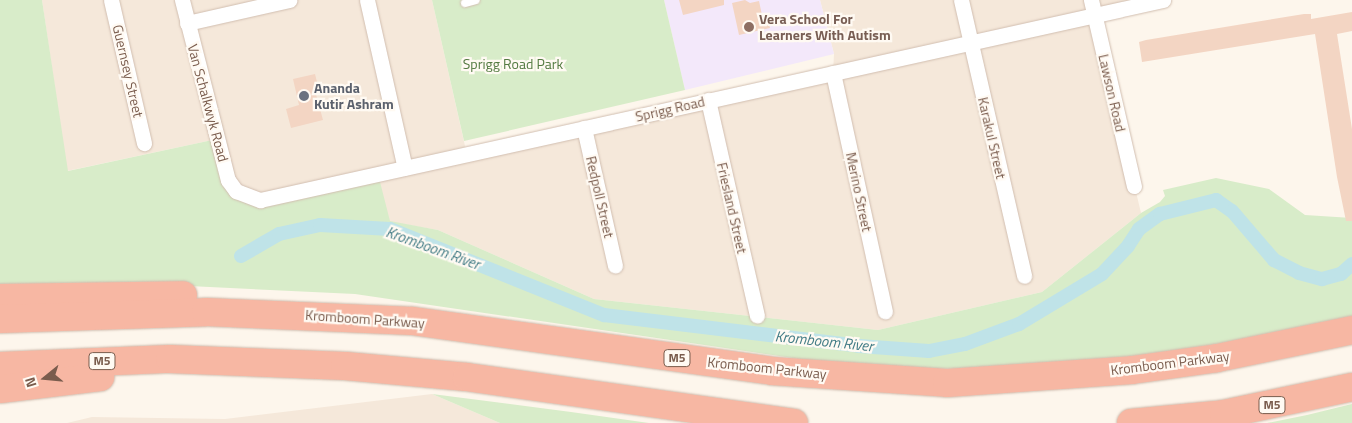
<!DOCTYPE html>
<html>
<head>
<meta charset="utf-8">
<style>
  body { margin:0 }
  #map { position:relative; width:1352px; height:423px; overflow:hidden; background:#fdf6ec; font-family:"Titillium Web",sans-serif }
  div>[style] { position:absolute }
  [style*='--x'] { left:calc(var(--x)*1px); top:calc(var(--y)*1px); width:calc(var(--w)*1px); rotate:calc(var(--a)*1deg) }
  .residential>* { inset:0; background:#f5e8da }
  .education>* { inset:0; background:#f3e8fa }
  .green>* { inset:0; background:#d8ecc9 }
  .canal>* { height:14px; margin:-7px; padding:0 7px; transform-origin:7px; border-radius:7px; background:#bfe3e8 }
  .building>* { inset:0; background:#f3d5c3 }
  .roads { filter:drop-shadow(0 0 1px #d1beb0) drop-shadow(0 0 1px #d1beb0) }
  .lane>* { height:8px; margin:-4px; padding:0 4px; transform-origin:4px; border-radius:4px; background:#fff }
  .street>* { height:15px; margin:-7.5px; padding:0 7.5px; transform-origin:7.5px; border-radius:7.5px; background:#fff }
  .highway>* { height:28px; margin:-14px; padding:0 14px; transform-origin:14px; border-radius:14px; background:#f7b7a3 }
  .dots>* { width:14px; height:14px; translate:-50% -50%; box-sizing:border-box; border:2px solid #fffaf3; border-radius:50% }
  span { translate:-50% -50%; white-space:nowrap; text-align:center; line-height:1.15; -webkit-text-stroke:4.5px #fffaf3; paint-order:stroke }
  .shield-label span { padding:1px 4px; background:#fffaf3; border:1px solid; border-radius:4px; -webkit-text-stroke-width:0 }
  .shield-label { font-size:12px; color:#7a5c4d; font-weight:700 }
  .education-label { font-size:14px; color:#785e54; font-weight:700 }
  .left { translate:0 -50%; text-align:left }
  .park-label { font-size:14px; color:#537a41 }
  .street-label { font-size:14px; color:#7a5c4d }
  .worship-label { font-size:14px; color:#5b616d; font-weight:700 }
  .water-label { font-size:15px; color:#437c86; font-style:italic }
  .north { position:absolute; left:20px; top:353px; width:50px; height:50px; -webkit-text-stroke:4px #fffaf3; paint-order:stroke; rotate:253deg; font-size:14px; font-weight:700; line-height:20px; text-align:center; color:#7a5c4d }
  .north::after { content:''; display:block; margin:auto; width:18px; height:22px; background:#7a5c4d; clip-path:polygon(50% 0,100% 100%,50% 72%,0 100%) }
</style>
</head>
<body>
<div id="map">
  <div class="residential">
    <i style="clip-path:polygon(42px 0,432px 0,467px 155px,833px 73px,834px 54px,820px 0,1163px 0,1094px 15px,1141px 213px,1042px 292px,878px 330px,594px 299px,438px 230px,260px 200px,236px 191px,217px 139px,67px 171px)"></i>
    <i style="clip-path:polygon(432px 394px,500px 423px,67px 423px,92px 417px,225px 419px)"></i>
  </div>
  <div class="education">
    <i style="clip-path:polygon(664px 0,820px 0,834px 54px,685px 90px)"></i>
  </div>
  <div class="green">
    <i style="clip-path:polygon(0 0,42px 0,68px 171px,217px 139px,228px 180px,247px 198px,378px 174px,390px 221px,438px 230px,594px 299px,878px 330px,1042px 292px,1141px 213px,1160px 202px,1165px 196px,1163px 190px,1216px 178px,1269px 189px,1305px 215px,1352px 218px,1352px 319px,1210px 350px,977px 369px,903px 368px,827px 363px,355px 294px,189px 286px,0 287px)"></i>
    <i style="clip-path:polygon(432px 0,664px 0,685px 90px,464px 141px)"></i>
    <i style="clip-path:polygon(432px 394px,571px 412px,649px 423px,500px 423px)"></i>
    <i style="clip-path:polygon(1352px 404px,1352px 423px,1267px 423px,1307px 415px)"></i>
  </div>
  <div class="canal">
    <i style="--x:241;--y:256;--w:44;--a:-30.1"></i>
    <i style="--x:279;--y:234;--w:42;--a:-12.4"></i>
    <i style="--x:320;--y:225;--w:70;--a:3.3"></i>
    <i style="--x:390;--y:229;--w:231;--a:21.9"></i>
    <i style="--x:604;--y:315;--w:257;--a:6.9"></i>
    <i style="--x:859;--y:346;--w:70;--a:4.1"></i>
    <i style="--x:929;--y:351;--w:37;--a:-11"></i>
    <i style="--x:965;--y:344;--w:58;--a:-20.3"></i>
    <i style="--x:1019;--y:324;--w:97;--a:-31.1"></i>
    <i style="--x:1102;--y:274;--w:38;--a:-47"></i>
    <i style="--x:1128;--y:246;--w:20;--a:-57"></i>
    <i style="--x:1139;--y:229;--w:26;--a:-36"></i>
    <i style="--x:1160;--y:214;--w:58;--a:-14"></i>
    <i style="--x:1216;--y:200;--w:19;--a:35"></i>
    <i style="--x:1232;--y:211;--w:65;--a:49.4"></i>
    <i style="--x:1274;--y:260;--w:28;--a:27"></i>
    <i style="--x:1299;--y:273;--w:24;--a:15"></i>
    <i style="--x:1322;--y:279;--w:20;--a:-15"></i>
    <i style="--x:1341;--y:274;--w:15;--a:-42"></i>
  </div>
  <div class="building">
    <i style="clip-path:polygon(679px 0,724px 0,724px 5px,683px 15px)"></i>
    <i style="clip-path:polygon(745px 0,750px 3px,759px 1px,762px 15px,767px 13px,770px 28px,739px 35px,732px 3px)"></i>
    <i style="clip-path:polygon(1352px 12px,1352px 31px,1337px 34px,1352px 129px,1352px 221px,1346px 221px,1337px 177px,1315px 34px,1142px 62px,1139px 42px,1146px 40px,1304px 14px,1311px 14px,1311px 19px)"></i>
    <i style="clip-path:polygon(315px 74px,318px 86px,314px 87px,323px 120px,291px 128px,286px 109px,299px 105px,293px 79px)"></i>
  </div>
  <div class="roads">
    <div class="lane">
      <i style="--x:465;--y:3;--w:11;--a:-15"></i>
    </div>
    <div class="street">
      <i style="--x:111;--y:0;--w:147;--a:77"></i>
      <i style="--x:182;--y:0;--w:186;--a:75.7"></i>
      <i style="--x:228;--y:180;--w:14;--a:54"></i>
      <i style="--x:236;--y:191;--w:26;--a:21"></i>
      <i style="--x:260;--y:200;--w:925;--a:-12.49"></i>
      <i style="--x:367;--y:0;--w:172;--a:77.3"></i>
      <i style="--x:961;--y:0;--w:283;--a:77.1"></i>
      <i style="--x:1091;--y:0;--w:191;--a:77"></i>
      <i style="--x:187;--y:23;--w:105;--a:-12.7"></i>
      <i style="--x:833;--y:73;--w:244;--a:77.7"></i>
      <i style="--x:708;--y:100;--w:221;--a:77.2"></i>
      <i style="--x:584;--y:128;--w:141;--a:77.3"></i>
    </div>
    <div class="highway">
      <i style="--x:0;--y:298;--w:183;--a:-0.9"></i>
      <i style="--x:0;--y:319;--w:206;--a:-1.9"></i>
      <i style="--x:206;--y:312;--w:207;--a:2.5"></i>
      <i style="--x:413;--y:321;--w:362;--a:7.9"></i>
      <i style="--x:772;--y:371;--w:175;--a:3.9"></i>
      <i style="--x:947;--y:383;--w:185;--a:-4"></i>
      <i style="--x:1132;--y:370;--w:86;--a:-8"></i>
      <i style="--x:1217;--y:358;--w:138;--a:-11.7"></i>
      <i style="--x:0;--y:366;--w:170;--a:-2.4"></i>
      <i style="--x:170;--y:359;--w:175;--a:2.3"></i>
      <i style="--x:345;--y:366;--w:122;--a:5.2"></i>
      <i style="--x:467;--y:377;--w:330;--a:8"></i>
      <i style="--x:0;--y:389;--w:101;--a:-6.8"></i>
      <i style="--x:1131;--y:423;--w:93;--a:-5.5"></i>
      <i style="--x:1224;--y:414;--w:131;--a:-11.9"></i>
    </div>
  </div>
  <div class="dots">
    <i style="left:749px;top:27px;background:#8d6e63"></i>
    <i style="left:304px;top:96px;background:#6b7280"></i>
  </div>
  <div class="shield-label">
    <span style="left:677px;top:358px">M5</span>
    <span style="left:102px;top:361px">M5</span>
    <span style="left:1272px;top:405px">M5</span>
  </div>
  <div class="education-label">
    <span class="left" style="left:759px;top:27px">Vera School For<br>Learners With Autism</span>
  </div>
  <div class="park-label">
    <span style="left:513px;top:64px">Sprigg Road Park</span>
  </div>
  <div class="street-label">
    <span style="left:128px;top:71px;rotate:77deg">Guernsey Street</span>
    <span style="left:1112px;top:93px;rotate:77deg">Lawson Road</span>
    <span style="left:208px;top:103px;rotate:75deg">Van Schalkwyk Road</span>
    <span style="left:670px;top:109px;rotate:-13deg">Sprigg Road</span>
    <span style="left:992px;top:138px;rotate:77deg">Karakul Street</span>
    <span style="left:859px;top:192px;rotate:78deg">Merino Street</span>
    <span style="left:600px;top:197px;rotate:77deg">Redpoll Street</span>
    <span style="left:732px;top:208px;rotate:77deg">Friesland Street</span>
    <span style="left:365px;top:319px;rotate:4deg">Kromboom Parkway</span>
    <span style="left:1170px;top:363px;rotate:-7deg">Kromboom Parkway</span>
    <span style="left:767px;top:368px;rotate:6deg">Kromboom Parkway</span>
  </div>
  <div class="worship-label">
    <span class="left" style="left:314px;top:96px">Ananda<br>Kutir Ashram</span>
  </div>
  <div class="water-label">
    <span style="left:433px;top:248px;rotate:20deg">Kromboom River</span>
    <span style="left:824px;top:341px;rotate:6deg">Kromboom River</span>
  </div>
  <div class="north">N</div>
</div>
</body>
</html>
